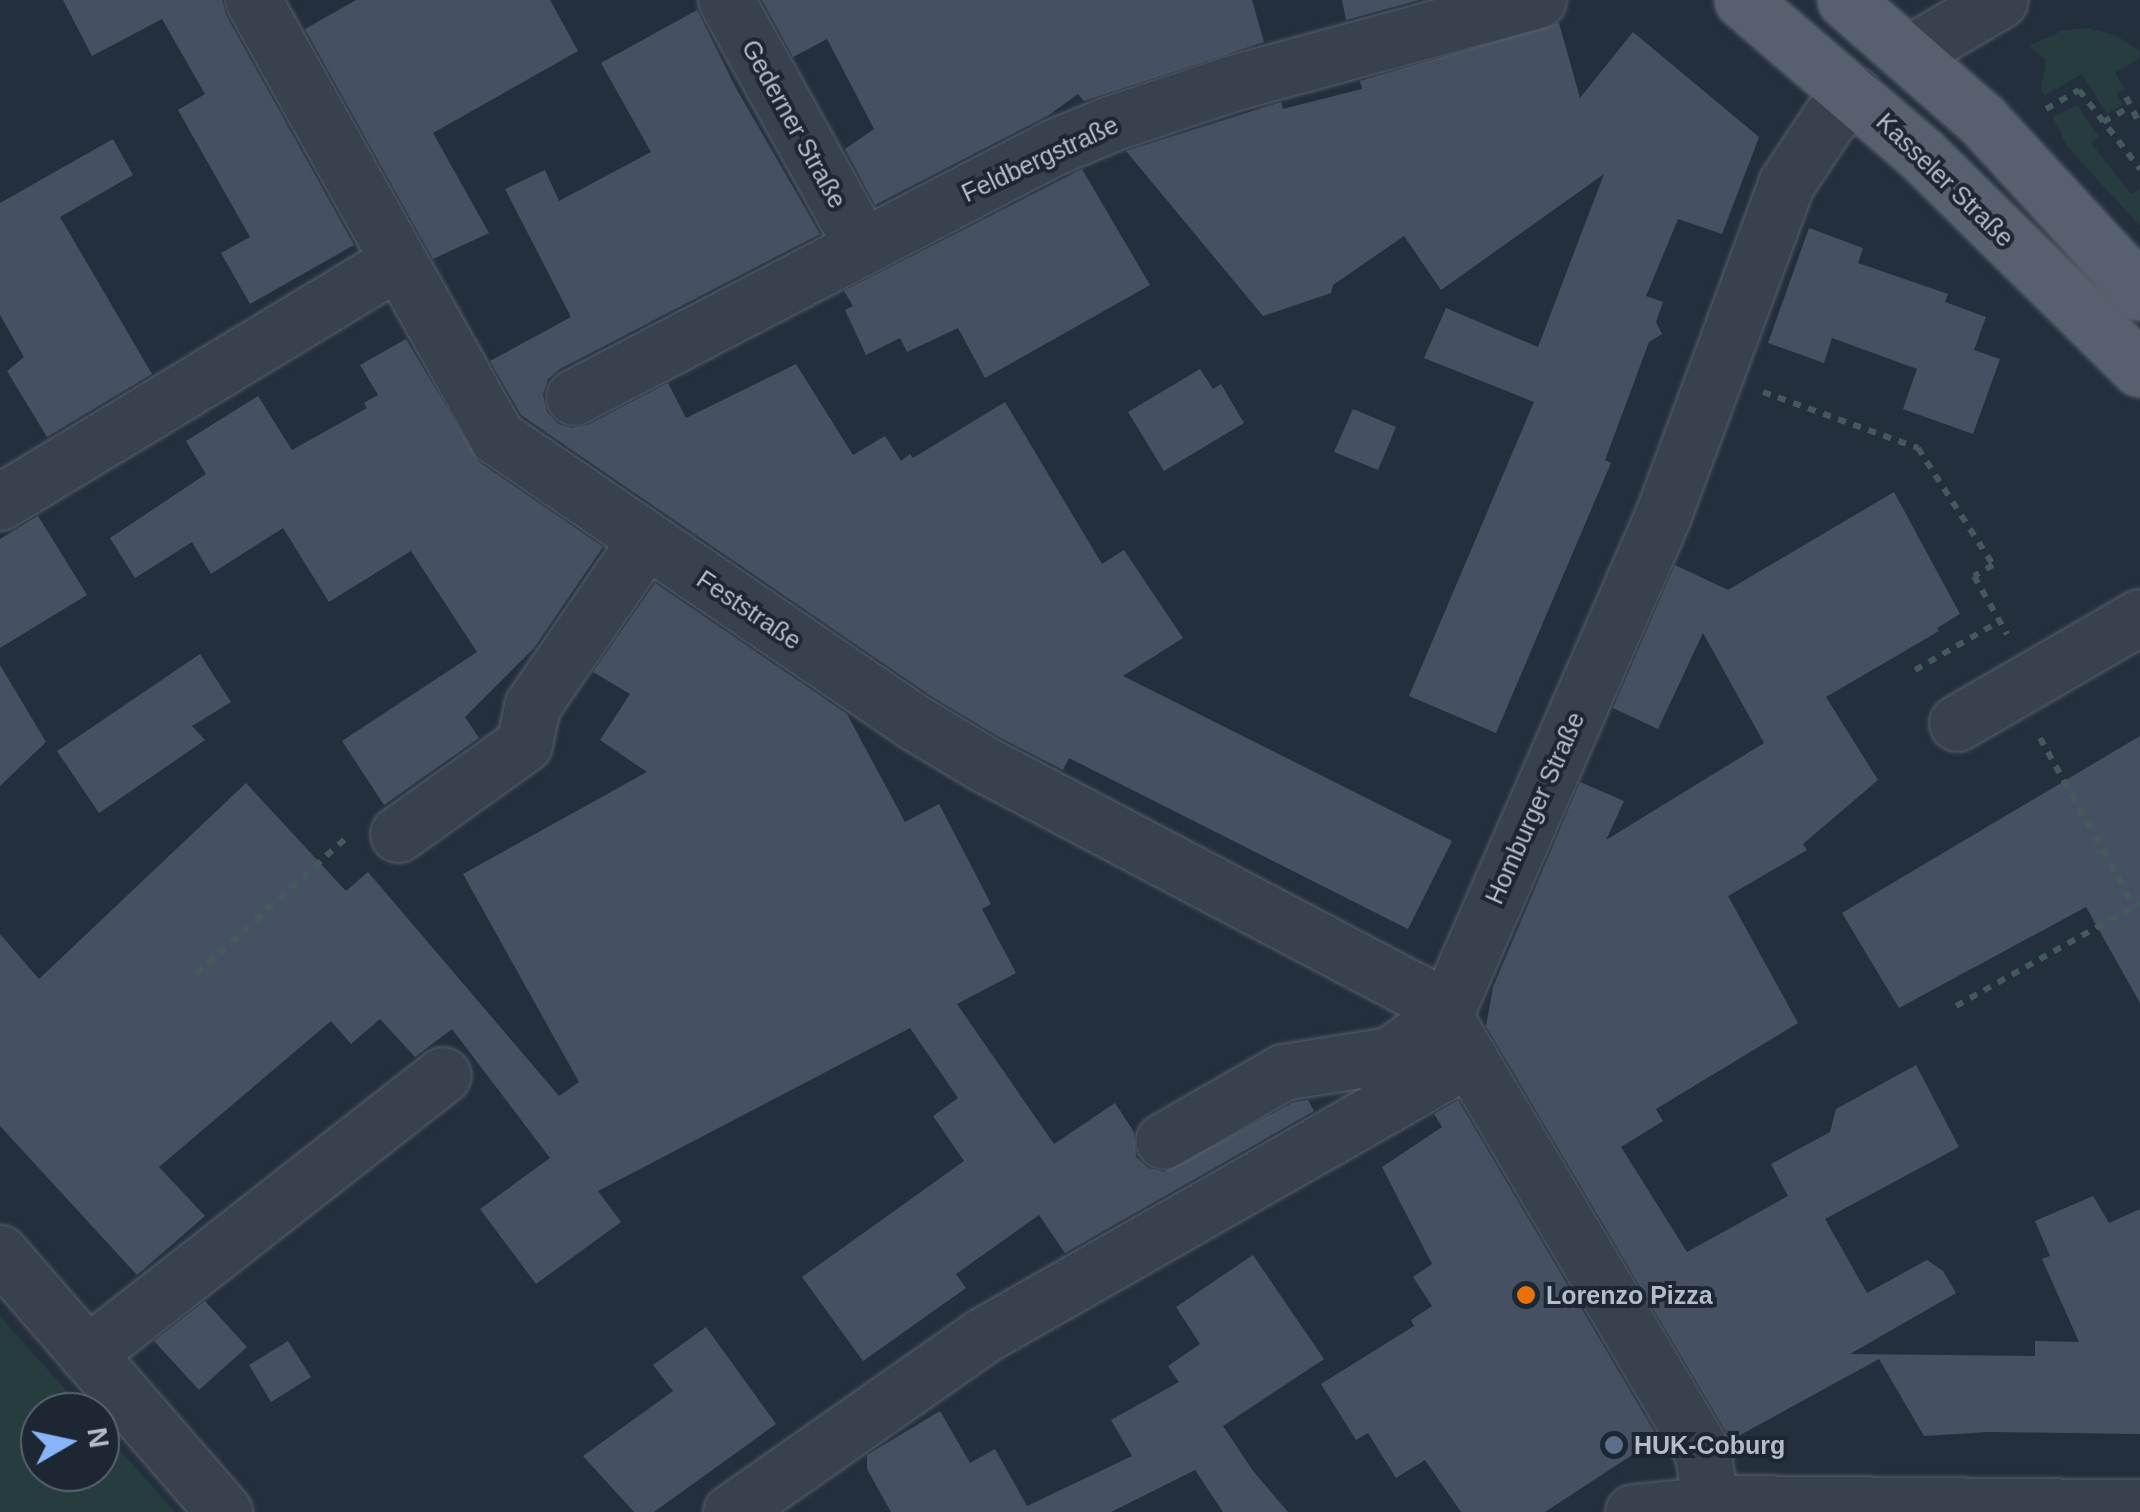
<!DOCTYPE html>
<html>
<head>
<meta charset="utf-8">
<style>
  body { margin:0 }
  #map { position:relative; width:2140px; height:1512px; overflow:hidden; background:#242f3e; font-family:Arial,sans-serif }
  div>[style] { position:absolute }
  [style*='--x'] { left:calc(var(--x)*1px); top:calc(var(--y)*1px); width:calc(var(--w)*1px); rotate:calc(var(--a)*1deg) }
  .green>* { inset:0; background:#263c3f }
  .building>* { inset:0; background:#455162 }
  .path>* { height:6px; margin-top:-3px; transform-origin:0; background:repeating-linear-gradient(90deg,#44595c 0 8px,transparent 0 16px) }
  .roads { filter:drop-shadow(0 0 2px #565f6c) drop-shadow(0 0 2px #565f6c) }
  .minor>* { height:55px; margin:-27.5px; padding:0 27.5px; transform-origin:27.5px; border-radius:27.5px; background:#38414e }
  .major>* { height:55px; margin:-27.5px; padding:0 27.5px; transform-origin:27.5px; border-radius:27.5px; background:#56606e }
  .dots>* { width:28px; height:28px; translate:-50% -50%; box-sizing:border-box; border:5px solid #1d2633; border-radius:50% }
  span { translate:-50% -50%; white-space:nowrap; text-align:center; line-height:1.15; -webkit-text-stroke:8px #1d2633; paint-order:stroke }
  .street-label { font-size:25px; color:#b4bcc9 }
  .poi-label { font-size:25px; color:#b4bcc9; font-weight:700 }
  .left { translate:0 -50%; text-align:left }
  .north { position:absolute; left:20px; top:1392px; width:100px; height:100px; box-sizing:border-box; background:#1d2633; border:2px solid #59626f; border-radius:50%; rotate:81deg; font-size:28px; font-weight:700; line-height:40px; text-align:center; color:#b4bcc9 }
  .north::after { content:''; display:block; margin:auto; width:35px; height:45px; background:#8ab4f8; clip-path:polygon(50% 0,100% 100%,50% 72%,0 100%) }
</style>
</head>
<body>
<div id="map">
  <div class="green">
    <i style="clip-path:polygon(2086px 28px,2115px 35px,2140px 51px,2140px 58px,2115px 73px,2125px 89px,2117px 94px,2123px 105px,2107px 114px,2082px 74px,2044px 96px,2041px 90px,2046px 61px,2030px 46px,2061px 31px)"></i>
    <i style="clip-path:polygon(2077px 105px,2099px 137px,2091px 143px,2131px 194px,2140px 189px,2140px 226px,2067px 146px,2053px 117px)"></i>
    <i style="clip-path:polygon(0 1317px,86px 1412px,40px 1412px,40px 1472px,100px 1472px,100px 1428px,175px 1512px,0 1512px)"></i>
  </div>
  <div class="building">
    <i style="clip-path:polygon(63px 0,222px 0,226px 15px,354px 245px,250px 304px,221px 253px,250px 237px,178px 110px,205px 94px,162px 19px,92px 56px)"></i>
    <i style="clip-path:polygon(356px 0,550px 0,578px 51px,433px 133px,489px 233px,433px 259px,305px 29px)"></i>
    <i style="clip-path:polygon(762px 0,1252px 0,1264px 42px,1084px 101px,1078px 94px,1049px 115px,875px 205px,845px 149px,874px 129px,827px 39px,793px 57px)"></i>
    <i style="clip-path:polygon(1342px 0,1419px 0,1346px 20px)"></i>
    <i style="clip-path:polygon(697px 10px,736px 88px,820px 234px,560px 369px,548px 379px,543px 395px,547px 412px,558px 424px,572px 428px,588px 425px,668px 383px,686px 418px,796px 364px,853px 455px,885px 436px,901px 461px,910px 454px,913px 458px,1005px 402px,1102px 564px,1124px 550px,1183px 638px,1123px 676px,1452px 841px,1408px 929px,1069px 758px,1063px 770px,999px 737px,931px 696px,521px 415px,490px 361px,571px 317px,505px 189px,545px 170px,559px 201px,651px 152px,601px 63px)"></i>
    <i style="clip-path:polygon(1559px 23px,1580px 98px,1633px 32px,1759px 137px,1722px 234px,1678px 219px,1646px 296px,1663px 302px,1656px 322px,1662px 334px,1649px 342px,1605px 460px,1611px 463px,1496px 733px,1409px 696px,1534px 402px,1424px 358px,1446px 308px,1538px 347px,1604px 174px,1441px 290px,1404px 236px,1333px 285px,1331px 293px,1263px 316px,1126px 151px,1281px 102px,1283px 109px,1362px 89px,1360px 81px)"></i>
    <i style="clip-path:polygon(113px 139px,133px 175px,60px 217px,152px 374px,47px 437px,7px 371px,24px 357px,0 315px,0 203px)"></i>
    <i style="clip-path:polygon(1082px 169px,1150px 285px,985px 378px,958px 328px,907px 352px,900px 338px,866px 355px,845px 310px,853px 306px,844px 291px)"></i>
    <i style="clip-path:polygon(1809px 228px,1863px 248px,1858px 263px,1948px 294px,1945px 302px,1986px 317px,1974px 350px,2000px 359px,1973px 434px,1903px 409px,1917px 369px,1832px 338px,1824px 363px,1768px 343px)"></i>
    <i style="clip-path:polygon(406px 339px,479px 462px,603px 547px,534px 648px,465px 717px,479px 738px,384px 805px,342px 741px,477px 652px,411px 551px,329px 602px,283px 528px,211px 574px,192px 542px,135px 578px,110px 538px,206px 474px,186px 441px,258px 396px,292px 450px,367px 408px,364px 403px,378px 395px,360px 365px)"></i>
    <i style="clip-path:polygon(1200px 369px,1213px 389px,1221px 384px,1244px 423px,1164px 471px,1128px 412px)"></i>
    <i style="clip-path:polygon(1353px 409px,1396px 427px,1378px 470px,1334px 452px)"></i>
    <i style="clip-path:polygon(1894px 492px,1960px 614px,1937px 628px,1939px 631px,1826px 697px,1878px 780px,1803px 844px,1807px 850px,1728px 896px,1798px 1023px,1656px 1109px,1663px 1121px,1621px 1147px,1687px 1252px,1788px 1196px,1771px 1164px,1830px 1132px,1836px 1109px,1916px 1065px,1959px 1147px,1825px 1219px,1867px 1293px,1927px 1260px,1943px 1271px,1956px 1293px,1850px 1354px,2035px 1356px,2035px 1341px,2079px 1342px,2042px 1259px,2050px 1256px,2035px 1221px,2093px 1196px,2109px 1223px,2140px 1209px,2140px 1434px,1988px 1432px,1924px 1436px,1879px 1359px,1731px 1440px,1486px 1026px,1493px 987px,1580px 782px,1624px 801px,1606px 840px,1764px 743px,1703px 633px,1658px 729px,1613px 708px,1675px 565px,1728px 590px)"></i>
    <i style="clip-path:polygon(38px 516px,87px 595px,0 648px,0 539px)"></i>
    <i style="clip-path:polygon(655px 583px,847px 714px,905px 822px,939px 804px,991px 904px,982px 909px,1016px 973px,957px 1004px,1054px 1144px,1115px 1103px,1134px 1132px,1136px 1157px,1148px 1168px,1164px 1172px,1294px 1102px,1308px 1100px,1314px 1111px,1065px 1253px,1039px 1215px,956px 1274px,966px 1288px,863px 1361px,802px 1277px,964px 1161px,933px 1116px,958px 1098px,910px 1028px,598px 1191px,621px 1222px,536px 1284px,480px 1209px,550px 1158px,452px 1029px,415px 1057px,380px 1019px,351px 1044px,331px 1021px,159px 1167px,205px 1216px,137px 1275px,0 1126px,0 934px,39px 979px,246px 783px,346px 891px,368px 872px,559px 1096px,579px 1082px,463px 874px,647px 772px,600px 740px,630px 694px,593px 672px)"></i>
    <i style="clip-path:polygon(200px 654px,231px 702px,192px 726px,205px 740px,99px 813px,57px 751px)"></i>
    <i style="clip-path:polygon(0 665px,46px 742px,0 786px)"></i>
    <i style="clip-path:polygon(2140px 736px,2140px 1003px,2086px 907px,1899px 1008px,1842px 913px)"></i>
    <i style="clip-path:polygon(1458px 1100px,1658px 1438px,1545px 1512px,1461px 1512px,1425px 1460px,1396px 1478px,1368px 1433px,1356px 1440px,1321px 1384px,1414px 1326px,1411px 1320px,1432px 1306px,1413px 1277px,1432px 1264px,1382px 1167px,1442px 1127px,1434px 1114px)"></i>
    <i style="clip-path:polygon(1253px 1255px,1324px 1359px,1223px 1426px,1253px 1471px,1288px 1512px,1223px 1512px,1195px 1470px,1111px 1512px,891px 1512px,867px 1469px,867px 1455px,940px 1411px,970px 1463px,995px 1449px,1027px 1506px,1132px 1456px,1111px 1420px,1179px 1382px,1168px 1366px,1200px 1344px,1176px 1307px)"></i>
    <i style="clip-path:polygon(205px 1301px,247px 1347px,199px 1390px,154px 1341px)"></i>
    <i style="clip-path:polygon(706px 1327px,776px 1424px,654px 1512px,634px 1512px,583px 1456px,673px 1391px,653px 1365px)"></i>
    <i style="clip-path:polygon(288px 1341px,311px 1377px,271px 1402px,249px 1365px)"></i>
  </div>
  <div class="path">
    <i style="--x:2126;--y:97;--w:30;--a:63"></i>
    <i style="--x:2046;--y:109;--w:38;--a:-30"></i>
    <i style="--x:2079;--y:90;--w:100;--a:52.3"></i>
    <i style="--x:2103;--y:122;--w:31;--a:-29"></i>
    <i style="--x:1763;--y:392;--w:165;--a:19.9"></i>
    <i style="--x:1918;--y:448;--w:139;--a:57.3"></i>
    <i style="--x:1993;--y:565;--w:22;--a:150"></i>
    <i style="--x:1974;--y:576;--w:67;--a:60.4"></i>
    <i style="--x:1915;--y:670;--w:98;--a:-30"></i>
    <i style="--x:2040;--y:738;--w:193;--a:60.8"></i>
    <i style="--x:196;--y:974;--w:204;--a:-42.2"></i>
    <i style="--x:1956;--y:1006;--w:211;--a:-29.2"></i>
  </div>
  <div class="roads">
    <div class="minor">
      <i style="--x:253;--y:0;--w:501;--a:60.82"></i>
      <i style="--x:497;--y:437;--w:505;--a:34.35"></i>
      <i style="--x:914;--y:722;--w:82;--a:31"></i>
      <i style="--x:984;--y:764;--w:489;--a:27.8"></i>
      <i style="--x:1417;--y:992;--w:36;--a:42"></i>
      <i style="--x:1444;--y:1016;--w:67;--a:144.2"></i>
      <i style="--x:1390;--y:1055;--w:108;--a:171"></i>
      <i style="--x:1283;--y:1072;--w:138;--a:150.1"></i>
      <i style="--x:726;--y:0;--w:282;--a:61"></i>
      <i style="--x:1910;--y:53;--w:104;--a:-30.5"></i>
      <i style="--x:574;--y:397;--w:541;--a:-27.51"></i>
      <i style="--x:1054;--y:147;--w:63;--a:-22.5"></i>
      <i style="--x:1112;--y:123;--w:126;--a:-18.4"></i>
      <i style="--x:1232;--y:83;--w:317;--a:-15.2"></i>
      <i style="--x:0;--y:502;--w:465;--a:-31.2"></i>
      <i style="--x:1957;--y:723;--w:211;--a:-30.1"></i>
      <i style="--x:398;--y:834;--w:155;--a:-35.5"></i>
      <i style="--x:524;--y:744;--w:39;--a:-78"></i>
      <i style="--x:532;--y:706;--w:201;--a:-55.5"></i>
      <i style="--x:0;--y:1253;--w:342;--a:49.1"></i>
      <i style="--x:87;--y:1354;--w:452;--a:-38.1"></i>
      <i style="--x:1710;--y:1504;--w:51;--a:-97.8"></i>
      <i style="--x:1703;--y:1453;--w:508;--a:-120.65"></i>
      <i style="--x:1444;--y:1016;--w:547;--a:-66.39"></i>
      <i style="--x:1663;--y:515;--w:353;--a:-69.6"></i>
      <i style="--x:1786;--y:184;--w:78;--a:-56.5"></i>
      <i style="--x:1829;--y:119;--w:35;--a:-45"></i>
      <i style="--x:731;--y:1512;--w:307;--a:-35"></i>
      <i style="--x:982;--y:1336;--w:561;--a:-29.72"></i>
      <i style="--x:1633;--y:1512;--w:94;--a:-5.5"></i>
      <i style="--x:1727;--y:1503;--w:413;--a:0.6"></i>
    </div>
    <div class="major">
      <i style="--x:1742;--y:0;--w:238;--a:40.7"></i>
      <i style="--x:1922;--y:155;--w:305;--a:44.5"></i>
      <i style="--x:1845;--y:0;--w:182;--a:41.2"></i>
      <i style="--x:1982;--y:120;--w:234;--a:47.4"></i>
    </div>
  </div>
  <div class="dots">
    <i style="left:1526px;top:1295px;background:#e8710a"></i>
    <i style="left:1614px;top:1445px;background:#5c6f8a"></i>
  </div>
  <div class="street-label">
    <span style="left:794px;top:124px;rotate:61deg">Gederner Straße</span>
    <span style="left:1040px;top:159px;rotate:-25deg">Feldbergstraße</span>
    <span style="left:1945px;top:180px;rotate:44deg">Kasseler Straße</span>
    <span style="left:749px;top:610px;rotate:34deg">Feststraße</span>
    <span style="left:1535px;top:808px;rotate:-66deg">Homburger Straße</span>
  </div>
  <div class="poi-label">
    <span class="left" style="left:1546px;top:1295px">Lorenzo Pizza</span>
    <span class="left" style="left:1634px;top:1445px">HUK-Coburg</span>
  </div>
  <div class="north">N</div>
</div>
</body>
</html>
